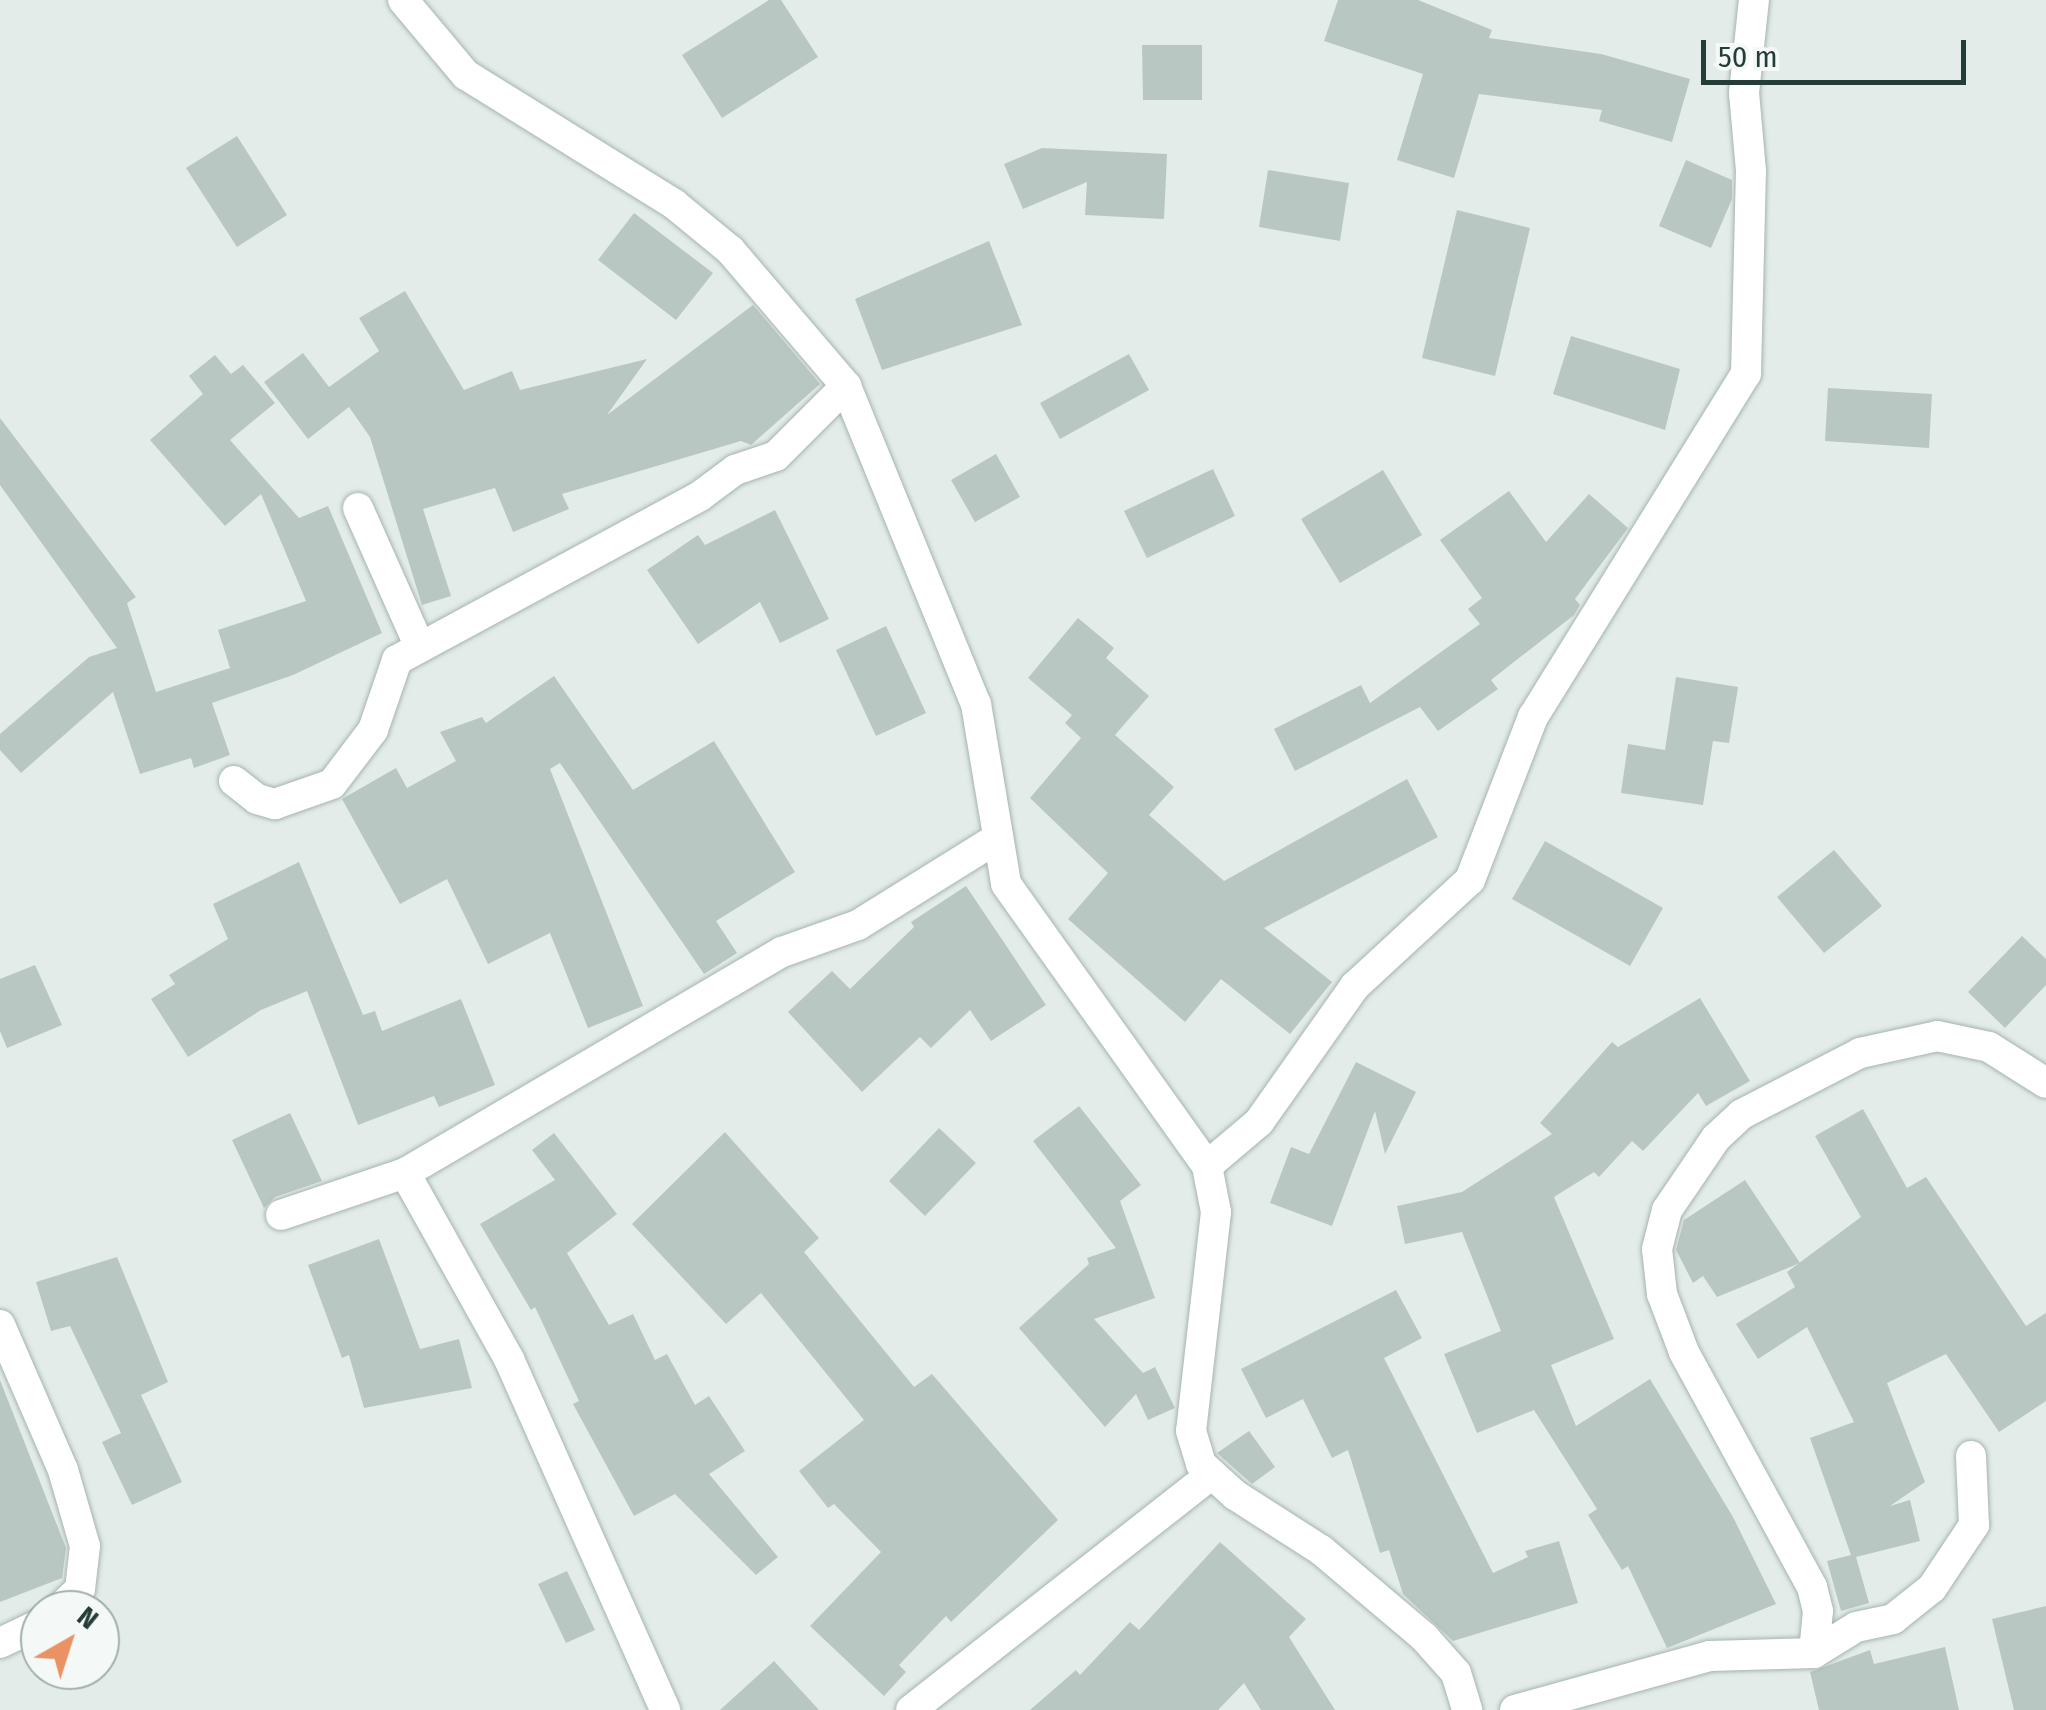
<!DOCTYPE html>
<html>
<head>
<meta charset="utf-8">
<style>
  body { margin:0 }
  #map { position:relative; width:2046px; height:1710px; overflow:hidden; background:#e3ece9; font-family:"Fira Sans Condensed",sans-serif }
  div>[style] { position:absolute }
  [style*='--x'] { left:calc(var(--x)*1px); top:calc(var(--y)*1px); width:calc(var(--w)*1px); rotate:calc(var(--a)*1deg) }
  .building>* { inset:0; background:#b9c7c2 }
  .roads { filter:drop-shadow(0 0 2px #a6b4b1) drop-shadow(0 0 2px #a6b4b1) }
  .minor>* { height:30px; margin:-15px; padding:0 15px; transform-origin:15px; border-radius:15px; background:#fff }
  span { translate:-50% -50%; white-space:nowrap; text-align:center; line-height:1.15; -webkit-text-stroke:10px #f4f9f7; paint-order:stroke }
  .north { position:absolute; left:20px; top:1590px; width:100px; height:100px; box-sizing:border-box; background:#f4f9f7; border:2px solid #a1aeab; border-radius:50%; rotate:39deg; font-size:28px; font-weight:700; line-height:40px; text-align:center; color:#243d39 }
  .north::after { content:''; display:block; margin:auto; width:35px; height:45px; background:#ea9264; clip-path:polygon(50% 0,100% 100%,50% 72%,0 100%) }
  .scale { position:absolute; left:1701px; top:40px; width:265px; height:45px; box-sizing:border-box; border:5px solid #243d39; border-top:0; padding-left:12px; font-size:30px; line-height:35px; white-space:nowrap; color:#243d39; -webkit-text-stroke:8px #f4f9f7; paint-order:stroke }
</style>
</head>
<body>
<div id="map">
  <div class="building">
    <i style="clip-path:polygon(769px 0,781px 0,818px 57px,722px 118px,682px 55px)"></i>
    <i style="clip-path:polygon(1338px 0,1418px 0,1492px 30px,1489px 38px,1601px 54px,1690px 79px,1672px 142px,1599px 121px,1602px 110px,1479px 94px,1454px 178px,1397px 160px,1423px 74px,1324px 41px)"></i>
    <i style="clip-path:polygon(1142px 45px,1202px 45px,1202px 100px,1143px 100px)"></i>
    <i style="clip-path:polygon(237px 136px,287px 215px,237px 247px,186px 168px)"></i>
    <i style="clip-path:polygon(1042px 148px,1167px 154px,1164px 219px,1085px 215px,1087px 182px,1023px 209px,1004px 164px)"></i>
    <i style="clip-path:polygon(1686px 160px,1732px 180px,1732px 199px,1711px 248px,1659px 226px)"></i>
    <i style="clip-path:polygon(1268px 170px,1349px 183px,1340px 241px,1259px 227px)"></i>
    <i style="clip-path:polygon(1457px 210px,1530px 228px,1495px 376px,1422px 358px)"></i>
    <i style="clip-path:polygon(634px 213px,713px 273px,676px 320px,598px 260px)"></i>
    <i style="clip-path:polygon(989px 241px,1022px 325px,882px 370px,855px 299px)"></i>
    <i style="clip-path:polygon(405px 291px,464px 390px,512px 371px,520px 390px,647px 359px,607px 415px,753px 305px,820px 384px,751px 445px,741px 441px,562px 494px,569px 509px,513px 532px,495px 488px,423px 509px,451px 596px,422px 605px,370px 437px,349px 407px,308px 439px,264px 382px,303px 353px,329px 387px,379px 351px,359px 318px)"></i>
    <i style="clip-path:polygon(1571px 336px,1680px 369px,1665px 430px,1553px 394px)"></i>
    <i style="clip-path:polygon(1129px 354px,1149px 390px,1060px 439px,1040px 403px)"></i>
    <i style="clip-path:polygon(215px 355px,231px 374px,243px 365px,275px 403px,230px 440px,299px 518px,328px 506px,382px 633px,293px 675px,212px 703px,230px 755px,194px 768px,191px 758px,140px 774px,113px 692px,21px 773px,0 750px,0 734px,89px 657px,117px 648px,0 485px,0 418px,136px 597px,127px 603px,156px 692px,230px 668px,218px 630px,306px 601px,261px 494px,225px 526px,150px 440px,203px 394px,189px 376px)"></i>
    <i style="clip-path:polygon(1828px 388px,1932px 394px,1929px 448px,1825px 441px)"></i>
    <i style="clip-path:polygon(996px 454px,1020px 497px,975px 522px,951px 480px)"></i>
    <i style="clip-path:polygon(1213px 469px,1235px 516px,1147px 558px,1124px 511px)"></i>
    <i style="clip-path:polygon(1383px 470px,1422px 535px,1340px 583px,1301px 519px)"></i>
    <i style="clip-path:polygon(1509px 491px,1546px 542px,1589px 494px,1628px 528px,1575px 599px,1580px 605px,1574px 615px,1491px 680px,1498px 689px,1438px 731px,1420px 707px,1295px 771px,1274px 729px,1361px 685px,1370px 703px,1480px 624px,1468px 609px,1482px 598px,1440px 540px)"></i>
    <i style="clip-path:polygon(775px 510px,829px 619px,780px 643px,760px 602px,698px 644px,647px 570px,698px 535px,705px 545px)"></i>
    <i style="clip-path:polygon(1078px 618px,1114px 648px,1106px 658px,1149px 696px,1115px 735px,1174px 787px,1149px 815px,1224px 881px,1407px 779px,1438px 837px,1264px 928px,1332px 982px,1290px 1034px,1221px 979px,1185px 1022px,1068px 919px,1108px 873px,1030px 798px,1081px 738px,1065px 723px,1072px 715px,1028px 678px)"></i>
    <i style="clip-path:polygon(886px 626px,926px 713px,876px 736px,836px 650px)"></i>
    <i style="clip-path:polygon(554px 676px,633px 790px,714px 741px,795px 872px,716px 921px,737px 953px,704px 974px,560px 763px,550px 769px,643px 1006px,588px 1028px,550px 933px,488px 964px,447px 879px,400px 904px,342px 799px,396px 768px,407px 788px,456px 761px,440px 732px,482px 717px,486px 723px)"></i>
    <i style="clip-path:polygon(1676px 677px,1738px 687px,1729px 743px,1713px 741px,1703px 805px,1621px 793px,1628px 744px,1665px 750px)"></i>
    <i style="clip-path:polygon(1545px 841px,1663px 908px,1630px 966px,1512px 899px)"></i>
    <i style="clip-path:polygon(1834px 850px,1882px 906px,1824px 953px,1777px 897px)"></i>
    <i style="clip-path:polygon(299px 862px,363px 1015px,375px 1011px,382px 1031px,461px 999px,495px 1085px,439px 1107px,434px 1096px,358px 1125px,307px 991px,261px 1010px,188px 1057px,151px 999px,175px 984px,169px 975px,228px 939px,213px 904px)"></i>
    <i style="clip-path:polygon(966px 886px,1046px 1005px,991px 1041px,970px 1010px,931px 1048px,920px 1037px,862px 1092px,788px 1012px,832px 971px,850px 989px,914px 927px,911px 922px)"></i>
    <i style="clip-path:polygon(2022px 936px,2046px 959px,2046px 985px,2005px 1028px,1968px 992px)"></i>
    <i style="clip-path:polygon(35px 965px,62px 1025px,7px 1048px,0 1031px,0 979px)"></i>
    <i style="clip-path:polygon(1700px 998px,1750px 1081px,1706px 1106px,1698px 1093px,1643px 1151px,1632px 1141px,1599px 1177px,1594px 1172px,1554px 1197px,1614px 1339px,1551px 1365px,1576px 1426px,1650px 1379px,1733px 1517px,1776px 1604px,1667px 1648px,1628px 1566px,1622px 1570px,1588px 1515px,1597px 1509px,1534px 1410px,1477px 1433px,1444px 1354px,1501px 1331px,1462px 1232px,1405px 1244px,1397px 1206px,1462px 1192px,1552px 1134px,1540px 1123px,1612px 1042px,1618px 1047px)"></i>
    <i style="clip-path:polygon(1356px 1062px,1416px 1092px,1385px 1154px,1375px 1111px,1332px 1226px,1270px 1203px,1291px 1147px,1309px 1154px)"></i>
    <i style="clip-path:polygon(1079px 1106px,1141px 1185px,1120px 1201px,1155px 1298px,1094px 1319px,1143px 1373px,1155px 1367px,1175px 1408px,1148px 1420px,1136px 1394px,1105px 1427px,1019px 1328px,1089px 1264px,1087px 1258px,1116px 1248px,1033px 1141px)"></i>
    <i style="clip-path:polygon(1863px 1109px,1907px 1188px,1926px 1177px,2026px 1326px,2046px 1313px,2046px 1401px,1999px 1432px,1946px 1354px,1887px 1383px,1925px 1482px,1890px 1506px,1910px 1500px,1920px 1541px,1856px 1557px,1869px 1603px,1841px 1611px,1827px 1561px,1851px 1555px,1810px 1438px,1854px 1422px,1807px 1327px,1758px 1359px,1736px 1324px,1795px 1287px,1787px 1272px,1861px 1217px,1815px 1136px)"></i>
    <i style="clip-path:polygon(290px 1113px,322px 1181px,275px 1197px,264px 1208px,232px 1140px)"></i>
    <i style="clip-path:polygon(939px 1128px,976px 1163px,925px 1216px,889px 1181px)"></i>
    <i style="clip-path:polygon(725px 1132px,819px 1238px,804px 1252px,914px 1387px,932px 1374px,1058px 1520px,951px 1622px,946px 1616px,899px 1665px,906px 1672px,884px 1696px,810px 1626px,881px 1552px,834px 1504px,828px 1508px,799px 1471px,864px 1420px,761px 1293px,726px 1324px,632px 1224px)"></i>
    <i style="clip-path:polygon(554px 1133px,617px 1214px,567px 1253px,609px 1325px,633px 1314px,655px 1360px,667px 1354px,695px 1405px,709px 1396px,745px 1451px,709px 1474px,778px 1557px,756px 1575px,675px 1494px,634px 1516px,573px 1404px,579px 1401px,535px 1307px,531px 1310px,480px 1224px,555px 1180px,532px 1150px)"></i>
    <i style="clip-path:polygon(1745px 1180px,1800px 1263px,1717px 1297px,1703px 1276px,1693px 1283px,1676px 1250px,1684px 1220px)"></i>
    <i style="clip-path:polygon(379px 1239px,420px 1349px,459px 1339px,472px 1388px,364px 1408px,349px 1355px,342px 1358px,308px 1265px)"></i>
    <i style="clip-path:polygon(117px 1257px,168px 1382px,141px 1395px,182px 1482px,132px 1505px,102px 1442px,121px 1433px,70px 1326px,51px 1331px,36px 1282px)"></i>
    <i style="clip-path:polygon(1396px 1290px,1422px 1338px,1384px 1358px,1493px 1573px,1528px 1557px,1525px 1551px,1559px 1541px,1578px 1603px,1453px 1641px,1403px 1594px,1389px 1550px,1380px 1553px,1348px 1450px,1332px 1458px,1303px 1399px,1266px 1418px,1241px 1369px)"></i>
    <i style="clip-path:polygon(0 1380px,66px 1548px,62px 1578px,0 1602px)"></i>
    <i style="clip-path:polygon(1249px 1431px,1275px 1467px,1252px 1484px,1217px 1453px)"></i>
    <i style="clip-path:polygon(1220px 1542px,1306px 1619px,1289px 1637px,1335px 1710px,1261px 1710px,1244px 1683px,1218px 1710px,1030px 1710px,1076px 1670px,1080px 1675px,1130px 1622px,1139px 1630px)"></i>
    <i style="clip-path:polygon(567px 1571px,595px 1630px,566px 1643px,538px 1584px)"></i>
    <i style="clip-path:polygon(2046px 1606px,2046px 1710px,2014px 1710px,1992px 1619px)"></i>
    <i style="clip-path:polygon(1945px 1647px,1959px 1710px,1819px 1710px,1810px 1672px,1870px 1650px,1874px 1664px)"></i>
    <i style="clip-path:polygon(774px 1661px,819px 1710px,720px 1710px)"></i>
  </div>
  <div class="roads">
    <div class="minor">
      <i style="--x:403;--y:0;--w:98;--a:50"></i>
      <i style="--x:466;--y:75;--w:245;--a:31.8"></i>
      <i style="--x:674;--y:204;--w:72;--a:39.4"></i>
      <i style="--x:730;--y:250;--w:179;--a:49.5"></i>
      <i style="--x:846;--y:386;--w:344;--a:67.8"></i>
      <i style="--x:976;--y:704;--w:182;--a:80.5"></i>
      <i style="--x:1006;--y:884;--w:346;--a:54.5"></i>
      <i style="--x:1207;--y:1166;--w:47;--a:78.9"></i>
      <i style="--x:1216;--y:1212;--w:220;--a:96.5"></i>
      <i style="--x:1191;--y:1431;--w:34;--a:73"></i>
      <i style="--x:1201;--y:1464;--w:46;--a:42.4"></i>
      <i style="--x:1235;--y:1495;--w:102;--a:32.6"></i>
      <i style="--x:1321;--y:1550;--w:135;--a:40.2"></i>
      <i style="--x:1424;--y:1637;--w:48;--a:48.4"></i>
      <i style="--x:1456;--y:1673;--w:39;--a:73"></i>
      <i style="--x:358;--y:508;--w:150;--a:66"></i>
      <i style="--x:234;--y:781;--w:29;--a:38"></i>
      <i style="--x:257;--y:799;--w:19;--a:16"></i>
      <i style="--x:275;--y:804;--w:60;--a:-19.3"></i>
      <i style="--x:332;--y:784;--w:68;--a:-52.8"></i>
      <i style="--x:373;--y:730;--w:74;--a:-71.1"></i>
      <i style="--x:397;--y:660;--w:345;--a:-28.4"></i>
      <i style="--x:700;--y:496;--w:44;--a:-36.6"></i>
      <i style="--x:735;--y:470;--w:43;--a:-18.9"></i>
      <i style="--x:776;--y:456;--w:99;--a:-45"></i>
      <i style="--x:1207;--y:1166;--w:68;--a:-40.2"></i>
      <i style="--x:1259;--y:1122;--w:166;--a:-54.8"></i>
      <i style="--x:1355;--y:986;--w:156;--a:-42.7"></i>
      <i style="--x:1470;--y:880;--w:175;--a:-68.9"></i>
      <i style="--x:1533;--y:717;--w:404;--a:-58.2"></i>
      <i style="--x:1746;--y:374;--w:203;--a:-88.6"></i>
      <i style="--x:1751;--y:171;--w:78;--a:-95.1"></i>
      <i style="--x:1744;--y:93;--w:94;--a:-83.9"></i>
      <i style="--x:405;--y:1173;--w:213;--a:60.8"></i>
      <i style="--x:509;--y:1359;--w:384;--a:66"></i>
      <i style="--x:281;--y:1215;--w:131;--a:-18.7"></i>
      <i style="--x:405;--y:1173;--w:437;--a:-30.4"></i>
      <i style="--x:782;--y:952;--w:81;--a:-19.6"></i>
      <i style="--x:858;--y:925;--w:165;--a:-31.9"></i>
      <i style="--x:0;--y:1325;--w:158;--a:66.5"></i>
      <i style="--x:63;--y:1470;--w:79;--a:73.9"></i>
      <i style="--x:85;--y:1546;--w:43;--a:96.6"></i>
      <i style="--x:80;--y:1589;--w:30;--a:136"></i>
      <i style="--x:0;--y:1643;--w:44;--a:-25.4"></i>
      <i style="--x:1814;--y:1653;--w:42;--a:-84.6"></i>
      <i style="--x:1818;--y:1611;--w:25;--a:-104"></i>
      <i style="--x:1812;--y:1587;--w:268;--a:-118.6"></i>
      <i style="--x:1684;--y:1352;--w:62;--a:-110.8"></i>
      <i style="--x:1662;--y:1294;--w:45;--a:-96.3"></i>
      <i style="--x:1657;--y:1249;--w:40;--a:-75.6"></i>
      <i style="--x:1667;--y:1210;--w:87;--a:-55.8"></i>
      <i style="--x:1716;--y:1138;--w:35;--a:-43"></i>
      <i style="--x:1742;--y:1114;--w:133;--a:-27.3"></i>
      <i style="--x:1860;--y:1053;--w:79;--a:-12.4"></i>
      <i style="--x:1937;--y:1036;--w:53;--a:11.9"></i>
      <i style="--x:1989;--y:1047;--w:67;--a:32.3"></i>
      <i style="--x:911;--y:1710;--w:382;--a:-38.1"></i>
      <i style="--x:1515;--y:1710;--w:202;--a:-15.5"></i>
      <i style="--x:1710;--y:1656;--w:104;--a:-1.7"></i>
      <i style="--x:1814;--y:1653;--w:49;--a:-31.8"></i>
      <i style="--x:1856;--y:1627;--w:38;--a:-12"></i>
      <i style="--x:1893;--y:1619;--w:50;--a:-38.5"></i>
      <i style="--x:1932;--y:1588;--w:76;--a:-56.3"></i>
      <i style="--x:1974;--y:1525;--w:69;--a:-92.5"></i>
    </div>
  </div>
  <div class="north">N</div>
  <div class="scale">50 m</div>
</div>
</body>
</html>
